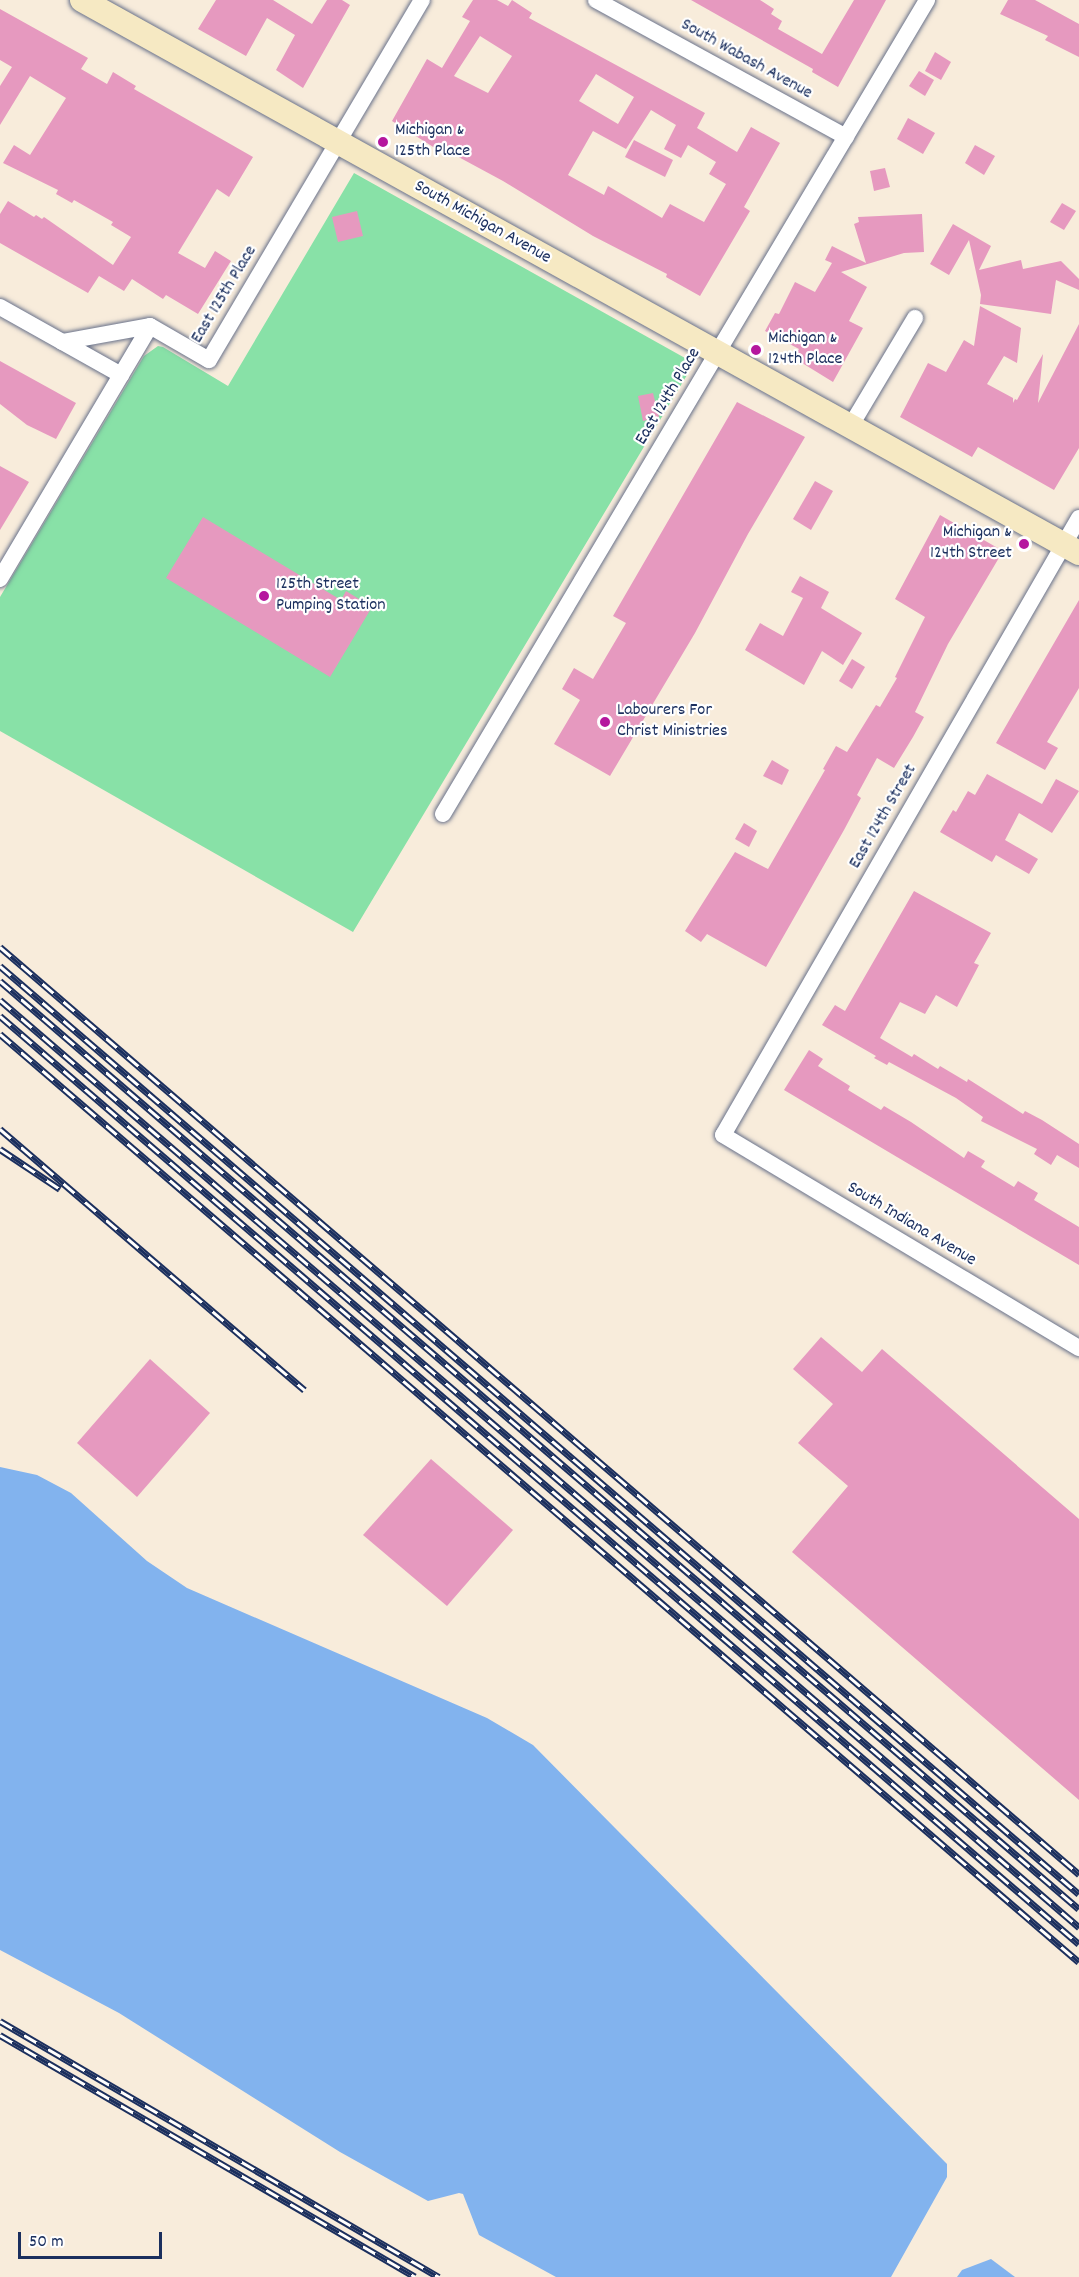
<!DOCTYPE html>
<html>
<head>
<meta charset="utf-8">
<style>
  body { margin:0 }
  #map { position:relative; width:1079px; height:2277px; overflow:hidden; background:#f8ecdb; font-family:Dekko,sans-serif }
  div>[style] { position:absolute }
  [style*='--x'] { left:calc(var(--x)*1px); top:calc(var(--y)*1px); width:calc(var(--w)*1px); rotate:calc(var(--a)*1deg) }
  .green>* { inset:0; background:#88e1a7 }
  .water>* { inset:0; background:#82b3ee }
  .building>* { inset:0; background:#e699bf }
  .roads { filter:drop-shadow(0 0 2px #68718a) drop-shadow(0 0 2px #68718a) }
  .minor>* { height:16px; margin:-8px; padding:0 8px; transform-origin:8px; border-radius:8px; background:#fff }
  .secondary>* { height:24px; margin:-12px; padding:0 12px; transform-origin:12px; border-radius:12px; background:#f6e9c3 }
  .rail>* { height:7px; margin-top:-3.5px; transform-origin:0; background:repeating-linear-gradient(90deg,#fff 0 14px,#1b2f5e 0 28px); box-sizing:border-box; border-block:2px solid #1b2f5e }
  .dots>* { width:16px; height:16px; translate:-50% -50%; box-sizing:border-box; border:3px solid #fff; border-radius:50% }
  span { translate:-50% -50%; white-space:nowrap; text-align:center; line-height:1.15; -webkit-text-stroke:4.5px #fff; paint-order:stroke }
  .street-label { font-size:18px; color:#1b2f5e }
  .poi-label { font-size:18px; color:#1b2f5e }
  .left { translate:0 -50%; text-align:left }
  .right { translate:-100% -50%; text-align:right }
  .scale { position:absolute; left:18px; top:2232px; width:144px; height:27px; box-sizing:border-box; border:3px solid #1b2f5e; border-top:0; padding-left:8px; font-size:18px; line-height:21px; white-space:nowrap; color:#1b2f5e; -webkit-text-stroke:4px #fff; paint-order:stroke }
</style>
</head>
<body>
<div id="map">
  <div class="green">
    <i style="clip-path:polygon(354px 173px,685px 358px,690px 364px,687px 375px,353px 932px,0 731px,0 597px,144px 356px,158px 346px,163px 347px,228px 386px)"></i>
  </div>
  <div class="water">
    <i style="clip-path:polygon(0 1467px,37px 1475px,71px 1493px,147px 1561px,187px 1588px,487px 1718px,533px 1745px,947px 2164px,947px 2177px,891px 2277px,556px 2277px,479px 2235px,463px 2194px,459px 2193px,428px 2201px,340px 2152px,119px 2013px,0 1950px)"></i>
    <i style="clip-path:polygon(991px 2259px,1015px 2277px,957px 2277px,962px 2270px)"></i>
  </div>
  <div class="building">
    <i style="clip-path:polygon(216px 0,273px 0,312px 24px,327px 0,342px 0,350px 5px,303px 88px,276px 70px,295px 35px,267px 18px,246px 56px,198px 29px)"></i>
    <i style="clip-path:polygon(evenodd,473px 0,497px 0,508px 6px,512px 0,532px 13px,529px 18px,705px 113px,697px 128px,737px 152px,751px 127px,780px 143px,744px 207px,750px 211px,700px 296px,666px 277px,667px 274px,593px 236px,503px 181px,440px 147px,438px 150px,392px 121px,427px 59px,442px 68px,470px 21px,462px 17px,473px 0,480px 36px,512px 56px,488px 93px,454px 76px,480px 36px,473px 0,596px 74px,634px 97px,618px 124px,579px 101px,596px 74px,473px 0,651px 110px,676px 125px,664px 149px,681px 158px,688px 145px,716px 162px,709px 174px,726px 184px,704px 222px,670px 204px,662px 218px,608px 186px,604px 195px,568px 175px,593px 131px,626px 149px,651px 110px)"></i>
    <i style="clip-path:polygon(691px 0,760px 0,774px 9px,771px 14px,782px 21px,778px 29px,822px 54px,854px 0,886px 0,838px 87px,812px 72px,813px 69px)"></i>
    <i style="clip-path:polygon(1008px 0,1035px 0,1079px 24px,1079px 57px,1045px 40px,1048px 36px,1000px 14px)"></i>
    <i style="clip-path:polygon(0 9px,88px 58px,81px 69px,107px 84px,113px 72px,136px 86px,134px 89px,253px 157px,229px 197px,217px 189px,178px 253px,205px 268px,215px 251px,231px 261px,198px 314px,166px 295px,163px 299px,132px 279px,124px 291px,99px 276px,88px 293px,0 243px,0 214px,8px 201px,34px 217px,36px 215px,42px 219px,44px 217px,113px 265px,131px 237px,111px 225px,113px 222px,74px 200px,72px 203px,56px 194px,58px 190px,3px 163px,14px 145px,30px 155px,66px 98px,30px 76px,0 125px,0 86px,12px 67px,0 60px)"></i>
    <i style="clip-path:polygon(935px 52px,951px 62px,941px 80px,925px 71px)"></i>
    <i style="clip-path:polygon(919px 71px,934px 80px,925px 96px,909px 86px)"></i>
    <i style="clip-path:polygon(908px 118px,935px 133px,923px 154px,897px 139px)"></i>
    <i style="clip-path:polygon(634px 140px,673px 160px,665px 177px,625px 157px)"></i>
    <i style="clip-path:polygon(975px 145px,995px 156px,984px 175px,965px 163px)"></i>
    <i style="clip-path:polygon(885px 168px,890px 187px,874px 191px,870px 171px)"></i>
    <i style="clip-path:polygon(1062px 203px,1076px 211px,1064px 230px,1050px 222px)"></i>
    <i style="clip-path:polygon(357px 211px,363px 236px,338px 242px,332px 217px)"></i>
    <i style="clip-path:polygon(922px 214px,924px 252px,904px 253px,841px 272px,867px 287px,849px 321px,863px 328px,833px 382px,794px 358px,799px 349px,765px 331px,775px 313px,779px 314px,795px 282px,815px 292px,832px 263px,825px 260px,832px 246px,866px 263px,854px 224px,859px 222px,858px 217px)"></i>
    <i style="clip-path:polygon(953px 224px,991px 246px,979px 270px,1021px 260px,1023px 269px,1061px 261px,1079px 279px,1079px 290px,1056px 280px,1051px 314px,980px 304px,981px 295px,969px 240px,949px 275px,930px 264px)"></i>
    <i style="clip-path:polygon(980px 306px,1021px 328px,1017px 363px,1004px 356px,987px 384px,1013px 398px,1013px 403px,1015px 399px,1017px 400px,1043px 354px,1038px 403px,1079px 324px,1079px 448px,1054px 490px,978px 447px,972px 457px,900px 417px,928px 363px,946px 372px,964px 340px,974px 346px)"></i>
    <i style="clip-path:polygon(0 361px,76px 403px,56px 439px,27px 425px,0 404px)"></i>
    <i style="clip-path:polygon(653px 393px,659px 417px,643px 421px,638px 396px)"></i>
    <i style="clip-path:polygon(737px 402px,805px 437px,748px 534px,695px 633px,610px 776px,554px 744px,580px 700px,562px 689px,574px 668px,593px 679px,626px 623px,613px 616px)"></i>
    <i style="clip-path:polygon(0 466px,29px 482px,0 530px)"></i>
    <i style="clip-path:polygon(815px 481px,833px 491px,811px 530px,793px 519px)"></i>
    <i style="clip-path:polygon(940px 515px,1003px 551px,948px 644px,915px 712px,924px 717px,913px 737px,894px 768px,877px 758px,857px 795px,861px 798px,844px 830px,766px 967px,707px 934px,701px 942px,685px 931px,735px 852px,768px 869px,825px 770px,823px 769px,836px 746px,847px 752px,876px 705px,880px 707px,897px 678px,895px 677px,925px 617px,895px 599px)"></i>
    <i style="clip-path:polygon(203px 517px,341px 600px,346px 591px,372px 607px,330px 677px,166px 578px)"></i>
    <i style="clip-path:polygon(800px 576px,829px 592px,821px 608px,862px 633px,843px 665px,822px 651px,804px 685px,745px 650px,760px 623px,783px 636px,803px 598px,791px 592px)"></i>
    <i style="clip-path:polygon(1079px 600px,1079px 688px,1047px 742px,1058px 748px,1045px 770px,996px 743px)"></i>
    <i style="clip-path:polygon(852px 659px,865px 667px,852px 689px,839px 681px)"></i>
    <i style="clip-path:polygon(772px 760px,789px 770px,782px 785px,763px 776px)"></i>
    <i style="clip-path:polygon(987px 774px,1042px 804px,1056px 779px,1079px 791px,1052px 833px,1019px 813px,1005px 840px,1038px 859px,1029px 874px,996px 855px,992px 862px,940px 832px,953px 810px,956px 812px,968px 791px,975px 795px)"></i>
    <i style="clip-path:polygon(744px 823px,757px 831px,749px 847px,735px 839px)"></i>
    <i style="clip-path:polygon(914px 891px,991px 933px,974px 963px,979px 965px,957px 1007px,936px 995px,925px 1014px,900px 1002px,880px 1038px,912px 1057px,914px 1054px,938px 1069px,940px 1066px,967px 1082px,968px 1079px,1023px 1114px,1025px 1111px,1042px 1120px,1079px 1144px,1079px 1168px,1057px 1155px,1051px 1165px,1034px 1154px,1037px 1149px,981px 1121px,983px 1117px,956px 1098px,889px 1062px,887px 1065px,874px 1058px,876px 1056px,822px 1025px,835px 1005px,845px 1011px)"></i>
    <i style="clip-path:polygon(809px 1050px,823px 1059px,818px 1066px,850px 1086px,848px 1090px,881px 1110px,884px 1106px,911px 1122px,964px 1158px,968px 1151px,985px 1161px,981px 1167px,1014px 1187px,1018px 1181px,1038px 1193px,1034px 1200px,1079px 1227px,1079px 1265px,784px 1090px)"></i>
    <i style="clip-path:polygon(821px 1337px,862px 1372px,882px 1349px,1079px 1519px,1079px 1800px,792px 1552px,848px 1486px,798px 1443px,833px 1404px,793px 1369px)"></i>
    <i style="clip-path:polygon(150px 1359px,210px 1413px,137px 1497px,77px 1443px)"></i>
    <i style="clip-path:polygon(431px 1459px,513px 1530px,447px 1606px,363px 1535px)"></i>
  </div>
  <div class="roads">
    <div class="minor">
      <i style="--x:596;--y:0;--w:285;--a:28.7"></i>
      <i style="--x:0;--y:307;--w:139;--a:29.3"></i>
      <i style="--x:150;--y:326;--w:68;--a:30"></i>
      <i style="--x:209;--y:360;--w:418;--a:-59.4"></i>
      <i style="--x:62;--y:342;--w:89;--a:-10.3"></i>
      <i style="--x:850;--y:427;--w:127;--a:-59.2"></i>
      <i style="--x:1079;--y:518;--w:712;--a:119.98"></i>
      <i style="--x:723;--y:1135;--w:415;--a:30.9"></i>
      <i style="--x:0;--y:579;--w:294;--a:-59.3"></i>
      <i style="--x:443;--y:814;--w:947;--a:-59.26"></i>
    </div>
    <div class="secondary">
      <i style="--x:82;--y:0;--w:1140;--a:29.02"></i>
    </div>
  </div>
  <div class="rail">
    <i style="--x:0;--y:947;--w:1423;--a:40.67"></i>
    <i style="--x:0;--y:966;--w:1423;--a:40.7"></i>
    <i style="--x:0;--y:981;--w:1423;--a:40.7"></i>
    <i style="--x:0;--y:1000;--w:1423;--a:40.67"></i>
    <i style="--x:0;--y:1016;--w:1423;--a:40.7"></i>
    <i style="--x:0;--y:1034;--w:1423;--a:40.7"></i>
    <i style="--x:0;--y:1129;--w:401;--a:40.6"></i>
    <i style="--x:0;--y:1149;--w:72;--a:33.7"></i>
    <i style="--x:0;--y:2021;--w:508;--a:30.25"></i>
    <i style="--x:0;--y:2035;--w:480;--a:30.2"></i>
  </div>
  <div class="dots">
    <i style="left:383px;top:142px;background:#b5179e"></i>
    <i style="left:756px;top:350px;background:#b5179e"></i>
    <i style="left:1024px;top:544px;background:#b5179e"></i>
    <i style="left:264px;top:596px;background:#b5179e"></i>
    <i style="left:605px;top:722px;background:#b5179e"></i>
  </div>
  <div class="street-label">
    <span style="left:746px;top:60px;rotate:29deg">South Wabash Avenue</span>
    <span style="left:482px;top:223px;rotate:29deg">South Michigan Avenue</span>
    <span style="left:225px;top:295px;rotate:-59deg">East 125th Place</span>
    <span style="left:669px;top:397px;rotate:-59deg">East 124th Place</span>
    <span style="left:884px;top:817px;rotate:-60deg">East 124th Street</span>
    <span style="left:911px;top:1225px;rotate:31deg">South Indiana Avenue</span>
  </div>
  <div class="poi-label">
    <span class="left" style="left:395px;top:142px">Michigan &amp;<br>125th Place</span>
    <span class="left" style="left:768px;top:350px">Michigan &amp;<br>124th Place</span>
    <span class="right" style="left:1012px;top:544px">Michigan &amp;<br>124th Street</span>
    <span class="left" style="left:276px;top:596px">125th Street<br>Pumping Station</span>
    <span class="left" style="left:617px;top:722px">Labourers For<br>Christ Ministries</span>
  </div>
  <div class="scale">50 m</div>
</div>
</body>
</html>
